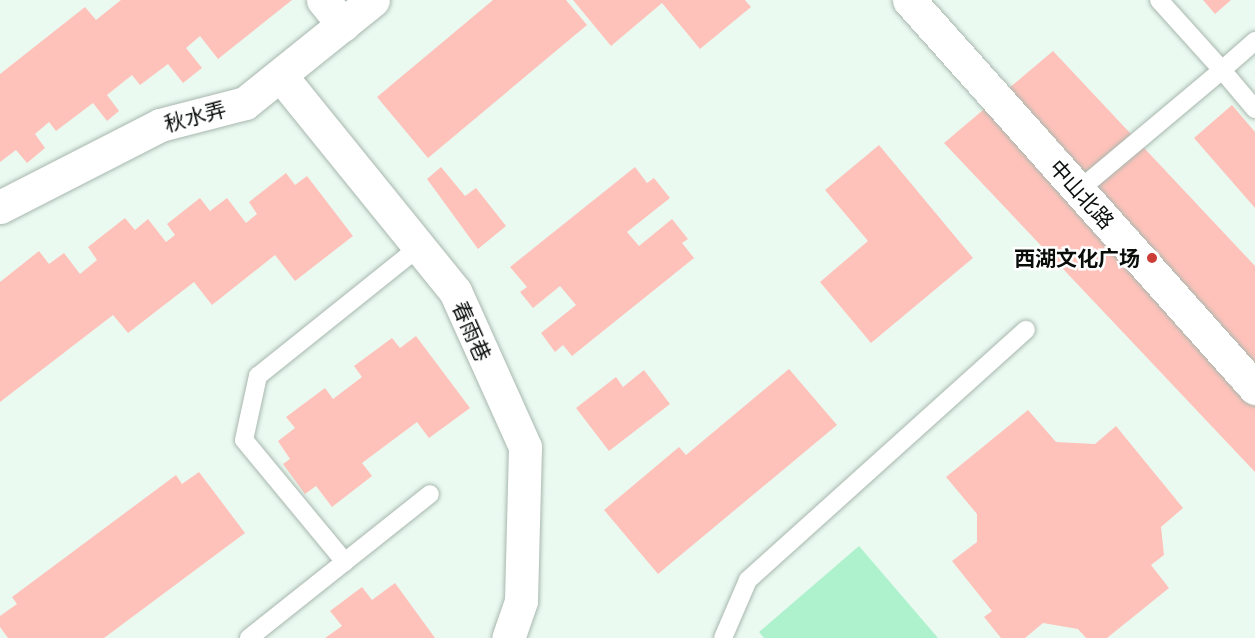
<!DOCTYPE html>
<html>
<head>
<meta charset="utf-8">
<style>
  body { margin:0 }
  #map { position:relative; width:1255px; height:638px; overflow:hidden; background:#eafaf1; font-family:Quicksand,"Noto Sans SC",sans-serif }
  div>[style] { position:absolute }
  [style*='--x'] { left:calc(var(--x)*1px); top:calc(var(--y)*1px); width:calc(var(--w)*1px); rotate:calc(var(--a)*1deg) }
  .green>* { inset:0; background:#aef1cd }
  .building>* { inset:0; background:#fec2ba }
  .roads { filter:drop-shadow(0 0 2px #a8b7ae) drop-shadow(0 0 2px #a8b7ae) }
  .service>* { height:18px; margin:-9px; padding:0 9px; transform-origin:9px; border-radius:9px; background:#fff }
  .minor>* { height:33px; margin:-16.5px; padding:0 16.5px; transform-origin:16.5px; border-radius:16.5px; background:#fff }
  .secondary>* { height:33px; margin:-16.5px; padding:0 16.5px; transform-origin:16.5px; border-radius:16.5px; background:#fff }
  .dots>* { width:16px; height:16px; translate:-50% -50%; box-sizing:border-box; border:3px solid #fff; border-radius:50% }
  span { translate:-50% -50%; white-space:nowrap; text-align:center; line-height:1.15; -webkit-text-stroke:5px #fff; paint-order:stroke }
  .street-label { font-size:21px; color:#090e0b }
  .poi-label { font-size:21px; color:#090e0b; font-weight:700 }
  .right { translate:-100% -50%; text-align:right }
</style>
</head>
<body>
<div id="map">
  <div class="green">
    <i style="clip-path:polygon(859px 546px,938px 638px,764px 638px,759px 632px)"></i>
  </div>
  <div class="building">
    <i style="clip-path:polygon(121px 0,292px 0,218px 59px,200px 36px,186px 48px,202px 68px,183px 83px,168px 64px,140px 85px,132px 75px,107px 95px,119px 111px,107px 121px,93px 103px,56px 131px,49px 122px,35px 134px,45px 148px,27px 163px,16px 150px,0 162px,0 74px,85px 7px,96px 20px)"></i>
    <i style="clip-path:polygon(493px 0,566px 0,587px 25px,428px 158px,377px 97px)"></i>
    <i style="clip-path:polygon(573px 0,745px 0,751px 7px,700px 49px,662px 3px,611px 46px)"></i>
    <i style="clip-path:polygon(1203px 0,1231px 0,1215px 14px)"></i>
    <i style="clip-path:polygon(1053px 51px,1255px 266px,1255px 472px,944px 143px)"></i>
    <i style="clip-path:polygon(1232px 105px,1255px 132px,1255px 208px,1194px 138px)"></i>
    <i style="clip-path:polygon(879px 145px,973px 258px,871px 343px,820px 282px,868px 241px,825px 190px)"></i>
    <i style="clip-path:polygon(441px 167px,465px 196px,476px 188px,506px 226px,478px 249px,427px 179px)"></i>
    <i style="clip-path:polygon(635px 167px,647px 183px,654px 178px,670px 198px,627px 232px,639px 246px,672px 219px,688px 239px,682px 243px,694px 258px,572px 356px,563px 345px,555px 352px,541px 333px,576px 305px,560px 286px,533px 308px,520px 292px,527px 287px,510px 267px)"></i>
    <i style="clip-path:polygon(286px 173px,295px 185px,307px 176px,353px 236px,295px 281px,275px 255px,212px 305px,194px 282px,128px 333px,113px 315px,0 402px,0 282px,39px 251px,49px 264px,64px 253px,80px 274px,97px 260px,88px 247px,125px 218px,135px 230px,148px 219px,166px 242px,175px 235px,167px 224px,200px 198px,210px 211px,227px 198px,246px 223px,257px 214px,249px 202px)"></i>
    <i style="clip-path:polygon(416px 336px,470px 408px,429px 438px,417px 422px,362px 463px,372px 476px,332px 507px,316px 486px,305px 494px,283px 464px,290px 459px,278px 441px,295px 428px,286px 417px,325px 388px,333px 399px,362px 377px,354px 366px,392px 338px,400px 348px)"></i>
    <i style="clip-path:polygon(789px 369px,837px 425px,658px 574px,604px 510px,679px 447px,686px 455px)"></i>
    <i style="clip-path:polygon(644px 370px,670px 404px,609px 451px,576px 408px,616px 377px,623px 387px)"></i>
    <i style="clip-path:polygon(1028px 410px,1056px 442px,1095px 444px,1116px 426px,1183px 508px,1161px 527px,1164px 555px,1151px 565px,1169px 588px,1107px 638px,1086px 638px,1078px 629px,1043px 623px,1025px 638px,1001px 638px,984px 617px,992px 611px,952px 561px,977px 542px,977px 514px,946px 477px)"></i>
    <i style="clip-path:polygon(199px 472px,245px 533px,104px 638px,8px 638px,0 627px,0 616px,17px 604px,12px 597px,176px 475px,182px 484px)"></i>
    <i style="clip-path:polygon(395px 583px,435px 638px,325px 638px,342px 626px,330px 611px,362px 587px,372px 600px)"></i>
  </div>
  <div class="roads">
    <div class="service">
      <i style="--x:1255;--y:41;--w:44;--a:138.7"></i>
      <i style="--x:1222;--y:70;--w:51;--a:49.8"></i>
      <i style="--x:1079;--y:190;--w:187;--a:-40"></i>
      <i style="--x:1222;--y:70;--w:94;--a:-132"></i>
      <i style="--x:345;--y:562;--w:158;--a:-129.6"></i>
      <i style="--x:244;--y:440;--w:66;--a:-77.7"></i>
      <i style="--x:258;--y:376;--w:206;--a:-38.7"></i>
      <i style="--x:249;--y:638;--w:231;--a:-38.5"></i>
      <i style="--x:723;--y:638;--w:63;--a:-66.7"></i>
      <i style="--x:748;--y:580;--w:374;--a:-42"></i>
    </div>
    <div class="minor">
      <i style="--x:323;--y:0;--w:32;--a:51"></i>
      <i style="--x:280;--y:75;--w:278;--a:51"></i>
      <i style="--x:455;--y:291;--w:171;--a:65.8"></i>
      <i style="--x:525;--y:447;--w:154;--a:91.5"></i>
      <i style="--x:521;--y:601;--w:39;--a:109"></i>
      <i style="--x:0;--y:207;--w:180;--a:-27.1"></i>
      <i style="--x:160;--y:125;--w:88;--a:-14.5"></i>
      <i style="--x:245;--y:103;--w:164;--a:-38.8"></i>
    </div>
    <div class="secondary">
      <i style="--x:909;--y:0;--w:520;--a:48.27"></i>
    </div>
  </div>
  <div class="dots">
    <i style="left:1152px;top:258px;background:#cb3c37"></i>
  </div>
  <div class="street-label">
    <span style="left:195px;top:116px;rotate:-15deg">秋水弄</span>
    <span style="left:1082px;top:194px;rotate:48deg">中山北路</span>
    <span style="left:472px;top:331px;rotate:66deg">春雨巷</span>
  </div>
  <div class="poi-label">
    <span class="right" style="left:1140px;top:258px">西湖文化广场</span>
  </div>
</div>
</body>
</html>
